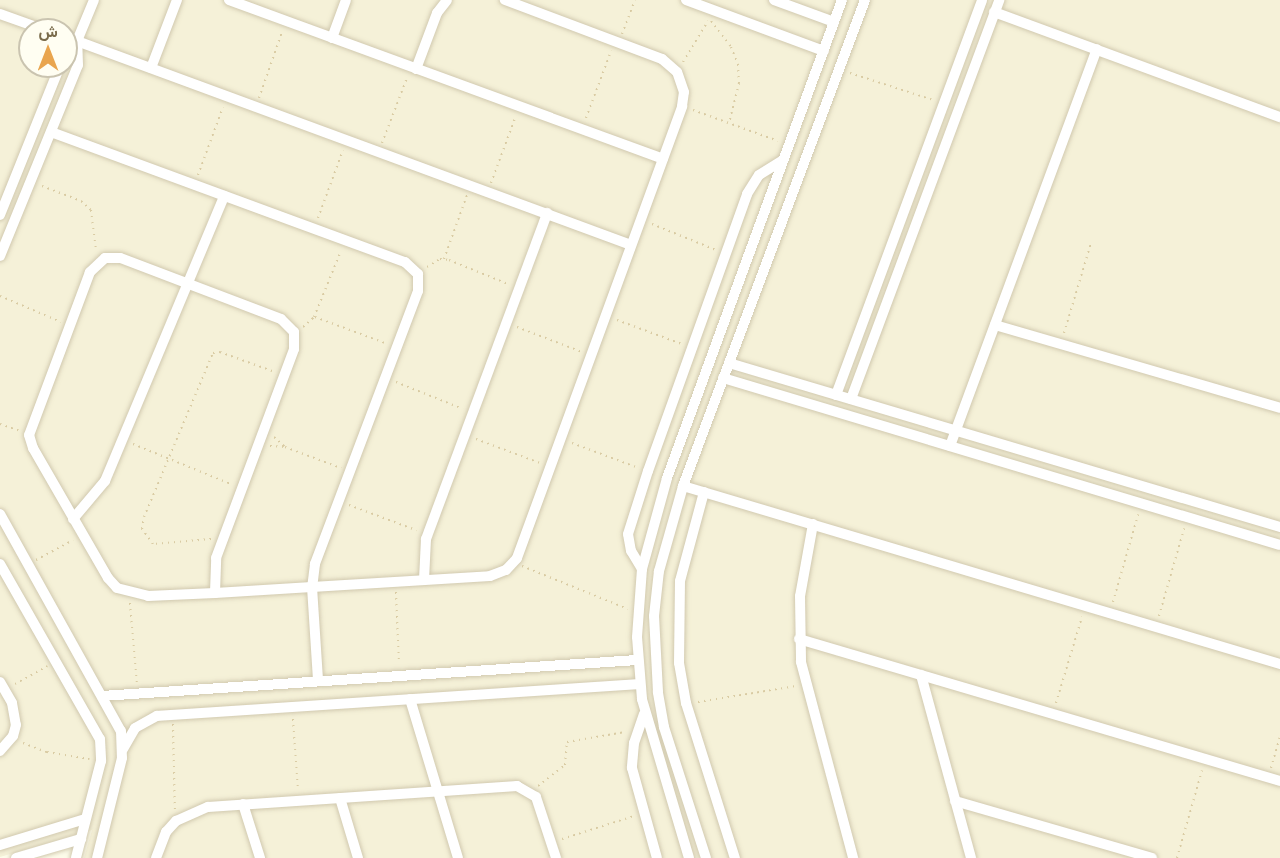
<!DOCTYPE html>
<html>
<head>
<meta charset="utf-8">
<style>
  body { margin:0 }
  #map { position:relative; width:1280px; height:858px; overflow:hidden; background:#fdfcea; font-family:Poppins,Vazirmatn,sans-serif }
  div>[style] { position:absolute }
  [style*='--x'] { left:calc(var(--x)*1px); top:calc(var(--y)*1px); width:calc(var(--w)*1px); rotate:calc(var(--a)*1deg) }
  .residential>* { inset:0; background:#f5f1d8 }
  .path>* { height:2px; margin-top:-1px; transform-origin:0; background:repeating-linear-gradient(90deg,#d9cba3 0 1.5px,transparent 0 6px) }
  .roads { filter:drop-shadow(0 0 2px #d1c9af) drop-shadow(0 0 2px #d1c9af) }
  .street>* { height:10px; margin:-5px; padding:0 5px; transform-origin:5px; border-radius:5px; background:#fff }
  span { translate:-50% -50%; white-space:nowrap; text-align:center; line-height:1.15; -webkit-text-stroke:4.5px #fffef2; paint-order:stroke }
  .north { position:absolute; left:18px; top:18px; width:60px; height:60px; box-sizing:border-box; background:#fffef2; border:2px solid #cac4b0; border-radius:50%; rotate:0deg; font-size:16px; font-weight:700; line-height:24px; text-align:center; color:#7a6c4c }
  .north::after { content:''; display:block; margin:auto; width:21px; height:27px; background:#e9a54e; clip-path:polygon(50% 0,100% 100%,50% 72%,0 100%) }
</style>
</head>
<body>
<div id="map">
  <div class="residential">
    <i style="clip-path:polygon(evenodd,0 0,1280px 0,1280px 858px,84px 858px,92px 830px,0 857px,0 0,30px 30px,66px 30px,66px 66px,30px 66px,30px 30px)"></i>
  </div>
  <div class="path">
    <i style="--x:711;--y:21;--w:33;--a:52"></i>
    <i style="--x:731;--y:47;--w:18;--a:68"></i>
    <i style="--x:738;--y:64;--w:19;--a:87"></i>
    <i style="--x:739;--y:83;--w:41;--a:104"></i>
    <i style="--x:622;--y:34;--w:36;--a:-69"></i>
    <i style="--x:683;--y:62;--w:48;--a:-58.6"></i>
    <i style="--x:850;--y:73;--w:87;--a:18"></i>
    <i style="--x:259;--y:98;--w:70;--a:-70.8"></i>
    <i style="--x:693;--y:110;--w:90;--a:20"></i>
    <i style="--x:586;--y:118;--w:72;--a:-69.5"></i>
    <i style="--x:382;--y:143;--w:70;--a:-69"></i>
    <i style="--x:198;--y:175;--w:72;--a:-69.8"></i>
    <i style="--x:491;--y:183;--w:69;--a:-69.7"></i>
    <i style="--x:42;--y:186;--w:42;--a:21"></i>
    <i style="--x:81;--y:201;--w:13;--a:42"></i>
    <i style="--x:91;--y:210;--w:40;--a:82.9"></i>
    <i style="--x:318;--y:218;--w:72;--a:-69.8"></i>
    <i style="--x:652;--y:224;--w:69;--a:22.1"></i>
    <i style="--x:444;--y:259;--w:68;--a:-70.2"></i>
    <i style="--x:427;--y:267;--w:15;--a:-32"></i>
    <i style="--x:440;--y:259;--w:9;--a:6"></i>
    <i style="--x:449;--y:260;--w:64;--a:22.1"></i>
    <i style="--x:0;--y:296;--w:66;--a:23.1"></i>
    <i style="--x:315;--y:317;--w:75;--a:20.4"></i>
    <i style="--x:617;--y:320;--w:69;--a:20.3"></i>
    <i style="--x:303;--y:327;--w:15;--a:-42"></i>
    <i style="--x:314;--y:317;--w:71;--a:-67.8"></i>
    <i style="--x:517;--y:327;--w:70;--a:21"></i>
    <i style="--x:1064;--y:333;--w:94;--a:-73.3"></i>
    <i style="--x:396;--y:382;--w:72;--a:21.9"></i>
    <i style="--x:0;--y:424;--w:21;--a:19"></i>
    <i style="--x:274;--y:437;--w:15;--a:42"></i>
    <i style="--x:285;--y:447;--w:60;--a:20.6"></i>
    <i style="--x:476;--y:439;--w:68;--a:20.6"></i>
    <i style="--x:572;--y:443;--w:68;--a:20.6"></i>
    <i style="--x:133;--y:444;--w:106;--a:22.2"></i>
    <i style="--x:270;--y:446;--w:15;--a:4"></i>
    <i style="--x:349;--y:505;--w:72;--a:20.5"></i>
    <i style="--x:211;--y:539;--w:58;--a:175.1"></i>
    <i style="--x:153;--y:544;--w:19;--a:-126"></i>
    <i style="--x:142;--y:529;--w:12;--a:-81"></i>
    <i style="--x:144;--y:517;--w:178;--a:-67.2"></i>
    <i style="--x:213;--y:353;--w:7;--a:-8"></i>
    <i style="--x:220;--y:352;--w:59;--a:20"></i>
    <i style="--x:36;--y:560;--w:42;--a:-28.4"></i>
    <i style="--x:522;--y:566;--w:114;--a:22.1"></i>
    <i style="--x:396;--y:592;--w:72;--a:87.6"></i>
    <i style="--x:1113;--y:602;--w:91;--a:-74"></i>
    <i style="--x:130;--y:603;--w:81;--a:85.1"></i>
    <i style="--x:1159;--y:616;--w:91;--a:-74"></i>
    <i style="--x:15;--y:684;--w:37;--a:-29"></i>
    <i style="--x:698;--y:702;--w:99;--a:-9.3"></i>
    <i style="--x:1056;--y:703;--w:90;--a:-73.2"></i>
    <i style="--x:293;--y:719;--w:72;--a:86"></i>
    <i style="--x:173;--y:724;--w:85;--a:88.7"></i>
    <i style="--x:23;--y:743;--w:26;--a:21"></i>
    <i style="--x:47;--y:752;--w:43;--a:9.5"></i>
    <i style="--x:1271;--y:768;--w:33;--a:-74"></i>
    <i style="--x:538;--y:786;--w:34;--a:-38"></i>
    <i style="--x:565;--y:765;--w:23;--a:-85"></i>
    <i style="--x:567;--y:742;--w:59;--a:-9.8"></i>
    <i style="--x:562;--y:839;--w:76;--a:-17.7"></i>
    <i style="--x:1177;--y:858;--w:91;--a:-74.1"></i>
  </div>
  <div class="roads">
    <div class="street">
      <i style="--x:229;--y:0;--w:462;--a:20.1"></i>
      <i style="--x:686;--y:0;--w:147;--a:20.3"></i>
      <i style="--x:774;--y:0;--w:64;--a:20.1"></i>
      <i style="--x:994;--y:12;--w:305;--a:20.2"></i>
      <i style="--x:0;--y:14;--w:48;--a:19.6"></i>
      <i style="--x:66;--y:37;--w:602;--a:20.21"></i>
      <i style="--x:332;--y:38;--w:40;--a:-69.8"></i>
      <i style="--x:66;--y:53;--w:16;--a:-47"></i>
      <i style="--x:77;--y:41;--w:44;--a:-67.5"></i>
      <i style="--x:151;--y:68;--w:73;--a:-69.1"></i>
      <i style="--x:416;--y:69;--w:60;--a:-69.4"></i>
      <i style="--x:437;--y:13;--w:16;--a:-52"></i>
      <i style="--x:51;--y:132;--w:377;--a:20.2"></i>
      <i style="--x:405;--y:262;--w:18;--a:43"></i>
      <i style="--x:418;--y:274;--w:17;--a:90"></i>
      <i style="--x:418;--y:291;--w:292;--a:110.7"></i>
      <i style="--x:315;--y:564;--w:23;--a:97"></i>
      <i style="--x:312;--y:587;--w:94;--a:86.3"></i>
      <i style="--x:0;--y:215;--w:161;--a:-68.1"></i>
      <i style="--x:0;--y:256;--w:206;--a:-67.8"></i>
      <i style="--x:78;--y:65;--w:24;--a:-92"></i>
      <i style="--x:995;--y:325;--w:297;--a:16.2"></i>
      <i style="--x:729;--y:363;--w:575;--a:16.58"></i>
      <i style="--x:723;--y:378;--w:581;--a:16.69"></i>
      <i style="--x:836;--y:395;--w:421;--a:-69.7"></i>
      <i style="--x:851;--y:399;--w:426;--a:-69.6"></i>
      <i style="--x:950;--y:446;--w:423;--a:-69.7"></i>
      <i style="--x:683;--y:486;--w:623;--a:16.6"></i>
      <i style="--x:704;--y:492;--w:92;--a:105.1"></i>
      <i style="--x:680;--y:581;--w:82;--a:90.7"></i>
      <i style="--x:679;--y:663;--w:41;--a:80.1"></i>
      <i style="--x:686;--y:703;--w:163;--a:72.5"></i>
      <i style="--x:0;--y:514;--w:248;--a:60.9"></i>
      <i style="--x:121;--y:731;--w:27;--a:88"></i>
      <i style="--x:122;--y:758;--w:103;--a:104"></i>
      <i style="--x:73;--y:519;--w:50;--a:-49.9"></i>
      <i style="--x:105;--y:481;--w:309;--a:-67.3"></i>
      <i style="--x:813;--y:524;--w:73;--a:100.2"></i>
      <i style="--x:800;--y:596;--w:66;--a:89.1"></i>
      <i style="--x:801;--y:662;--w:203;--a:75.1"></i>
      <i style="--x:0;--y:564;--w:202;--a:60.3"></i>
      <i style="--x:100;--y:739;--w:22;--a:87"></i>
      <i style="--x:101;--y:761;--w:100;--a:104.5"></i>
      <i style="--x:642;--y:569;--w:21;--a:-121"></i>
      <i style="--x:631;--y:551;--w:17;--a:-100"></i>
      <i style="--x:628;--y:534;--w:66;--a:-72.4"></i>
      <i style="--x:648;--y:471;--w:294;--a:-70.3"></i>
      <i style="--x:747;--y:194;--w:22;--a:-58"></i>
      <i style="--x:759;--y:175;--w:28;--a:-32"></i>
      <i style="--x:424;--y:580;--w:41;--a:-87.2"></i>
      <i style="--x:426;--y:539;--w:348;--a:-69.6"></i>
      <i style="--x:215;--y:593;--w:35;--a:-88"></i>
      <i style="--x:216;--y:558;--w:223;--a:-69.5"></i>
      <i style="--x:294;--y:349;--w:17;--a:-90"></i>
      <i style="--x:294;--y:332;--w:18;--a:-135"></i>
      <i style="--x:281;--y:319;--w:172;--a:-159.2"></i>
      <i style="--x:120;--y:258;--w:15;--a:180"></i>
      <i style="--x:105;--y:258;--w:21;--a:137"></i>
      <i style="--x:90;--y:272;--w:174;--a:110.5"></i>
      <i style="--x:29;--y:435;--w:14;--a:73"></i>
      <i style="--x:33;--y:448;--w:150;--a:60"></i>
      <i style="--x:108;--y:578;--w:13;--a:48"></i>
      <i style="--x:117;--y:588;--w:32;--a:14"></i>
      <i style="--x:148;--y:596;--w:67;--a:-2.6"></i>
      <i style="--x:215;--y:593;--w:97;--a:-3.5"></i>
      <i style="--x:312;--y:587;--w:178;--a:-3.5"></i>
      <i style="--x:490;--y:576;--w:17;--a:-21"></i>
      <i style="--x:506;--y:570;--w:16;--a:-47"></i>
      <i style="--x:517;--y:558;--w:481;--a:-69.9"></i>
      <i style="--x:682;--y:106;--w:14;--a:-82"></i>
      <i style="--x:684;--y:92;--w:21;--a:-109"></i>
      <i style="--x:677;--y:72;--w:20;--a:-139"></i>
      <i style="--x:662;--y:59;--w:168;--a:-159.4"></i>
      <i style="--x:799;--y:639;--w:502;--a:16.45"></i>
      <i style="--x:921;--y:675;--w:190;--a:74.7"></i>
      <i style="--x:0;--y:682;--w:24;--a:60"></i>
      <i style="--x:12;--y:703;--w:22;--a:80"></i>
      <i style="--x:16;--y:725;--w:11;--a:105"></i>
      <i style="--x:13;--y:736;--w:20;--a:131"></i>
      <i style="--x:102;--y:696;--w:536;--a:-3.85"></i>
      <i style="--x:410;--y:699;--w:166;--a:73.2"></i>
      <i style="--x:644;--y:714;--w:31;--a:109"></i>
      <i style="--x:634;--y:743;--w:25;--a:95"></i>
      <i style="--x:632;--y:768;--w:93;--a:74.5"></i>
      <i style="--x:123;--y:749;--w:24;--a:-60"></i>
      <i style="--x:135;--y:728;--w:25;--a:-29"></i>
      <i style="--x:157;--y:716;--w:483;--a:-3.8"></i>
      <i style="--x:340;--y:798;--w:63;--a:73.3"></i>
      <i style="--x:955;--y:801;--w:205;--a:16.1"></i>
      <i style="--x:243;--y:804;--w:57;--a:72.5"></i>
      <i style="--x:0;--y:845;--w:89;--a:-17"></i>
      <i style="--x:16;--y:858;--w:68;--a:-16.3"></i>
      <i style="--x:156;--y:858;--w:28;--a:-69"></i>
      <i style="--x:166;--y:832;--w:15;--a:-48"></i>
      <i style="--x:176;--y:821;--w:35;--a:-24"></i>
      <i style="--x:208;--y:807;--w:310;--a:-3.9"></i>
      <i style="--x:517;--y:786;--w:22;--a:30"></i>
      <i style="--x:536;--y:797;--w:64;--a:71.8"></i>
      <i style="--x:689;--y:858;--w:166;--a:-106.5"></i>
      <i style="--x:642;--y:699;--w:62;--a:-94.6"></i>
      <i style="--x:637;--y:637;--w:68;--a:-85.8"></i>
      <i style="--x:642;--y:569;--w:94;--a:-74.6"></i>
      <i style="--x:667;--y:478;--w:509;--a:-69.89"></i>
      <i style="--x:706;--y:858;--w:138;--a:-107.8"></i>
      <i style="--x:664;--y:727;--w:36;--a:-100"></i>
      <i style="--x:658;--y:692;--w:76;--a:-93"></i>
      <i style="--x:654;--y:616;--w:45;--a:-83.7"></i>
      <i style="--x:659;--y:571;--w:88;--a:-74.2"></i>
      <i style="--x:683;--y:486;--w:519;--a:-69.47"></i>
    </div>
  </div>
  <div class="north">ش</div>
</div>
</body>
</html>
